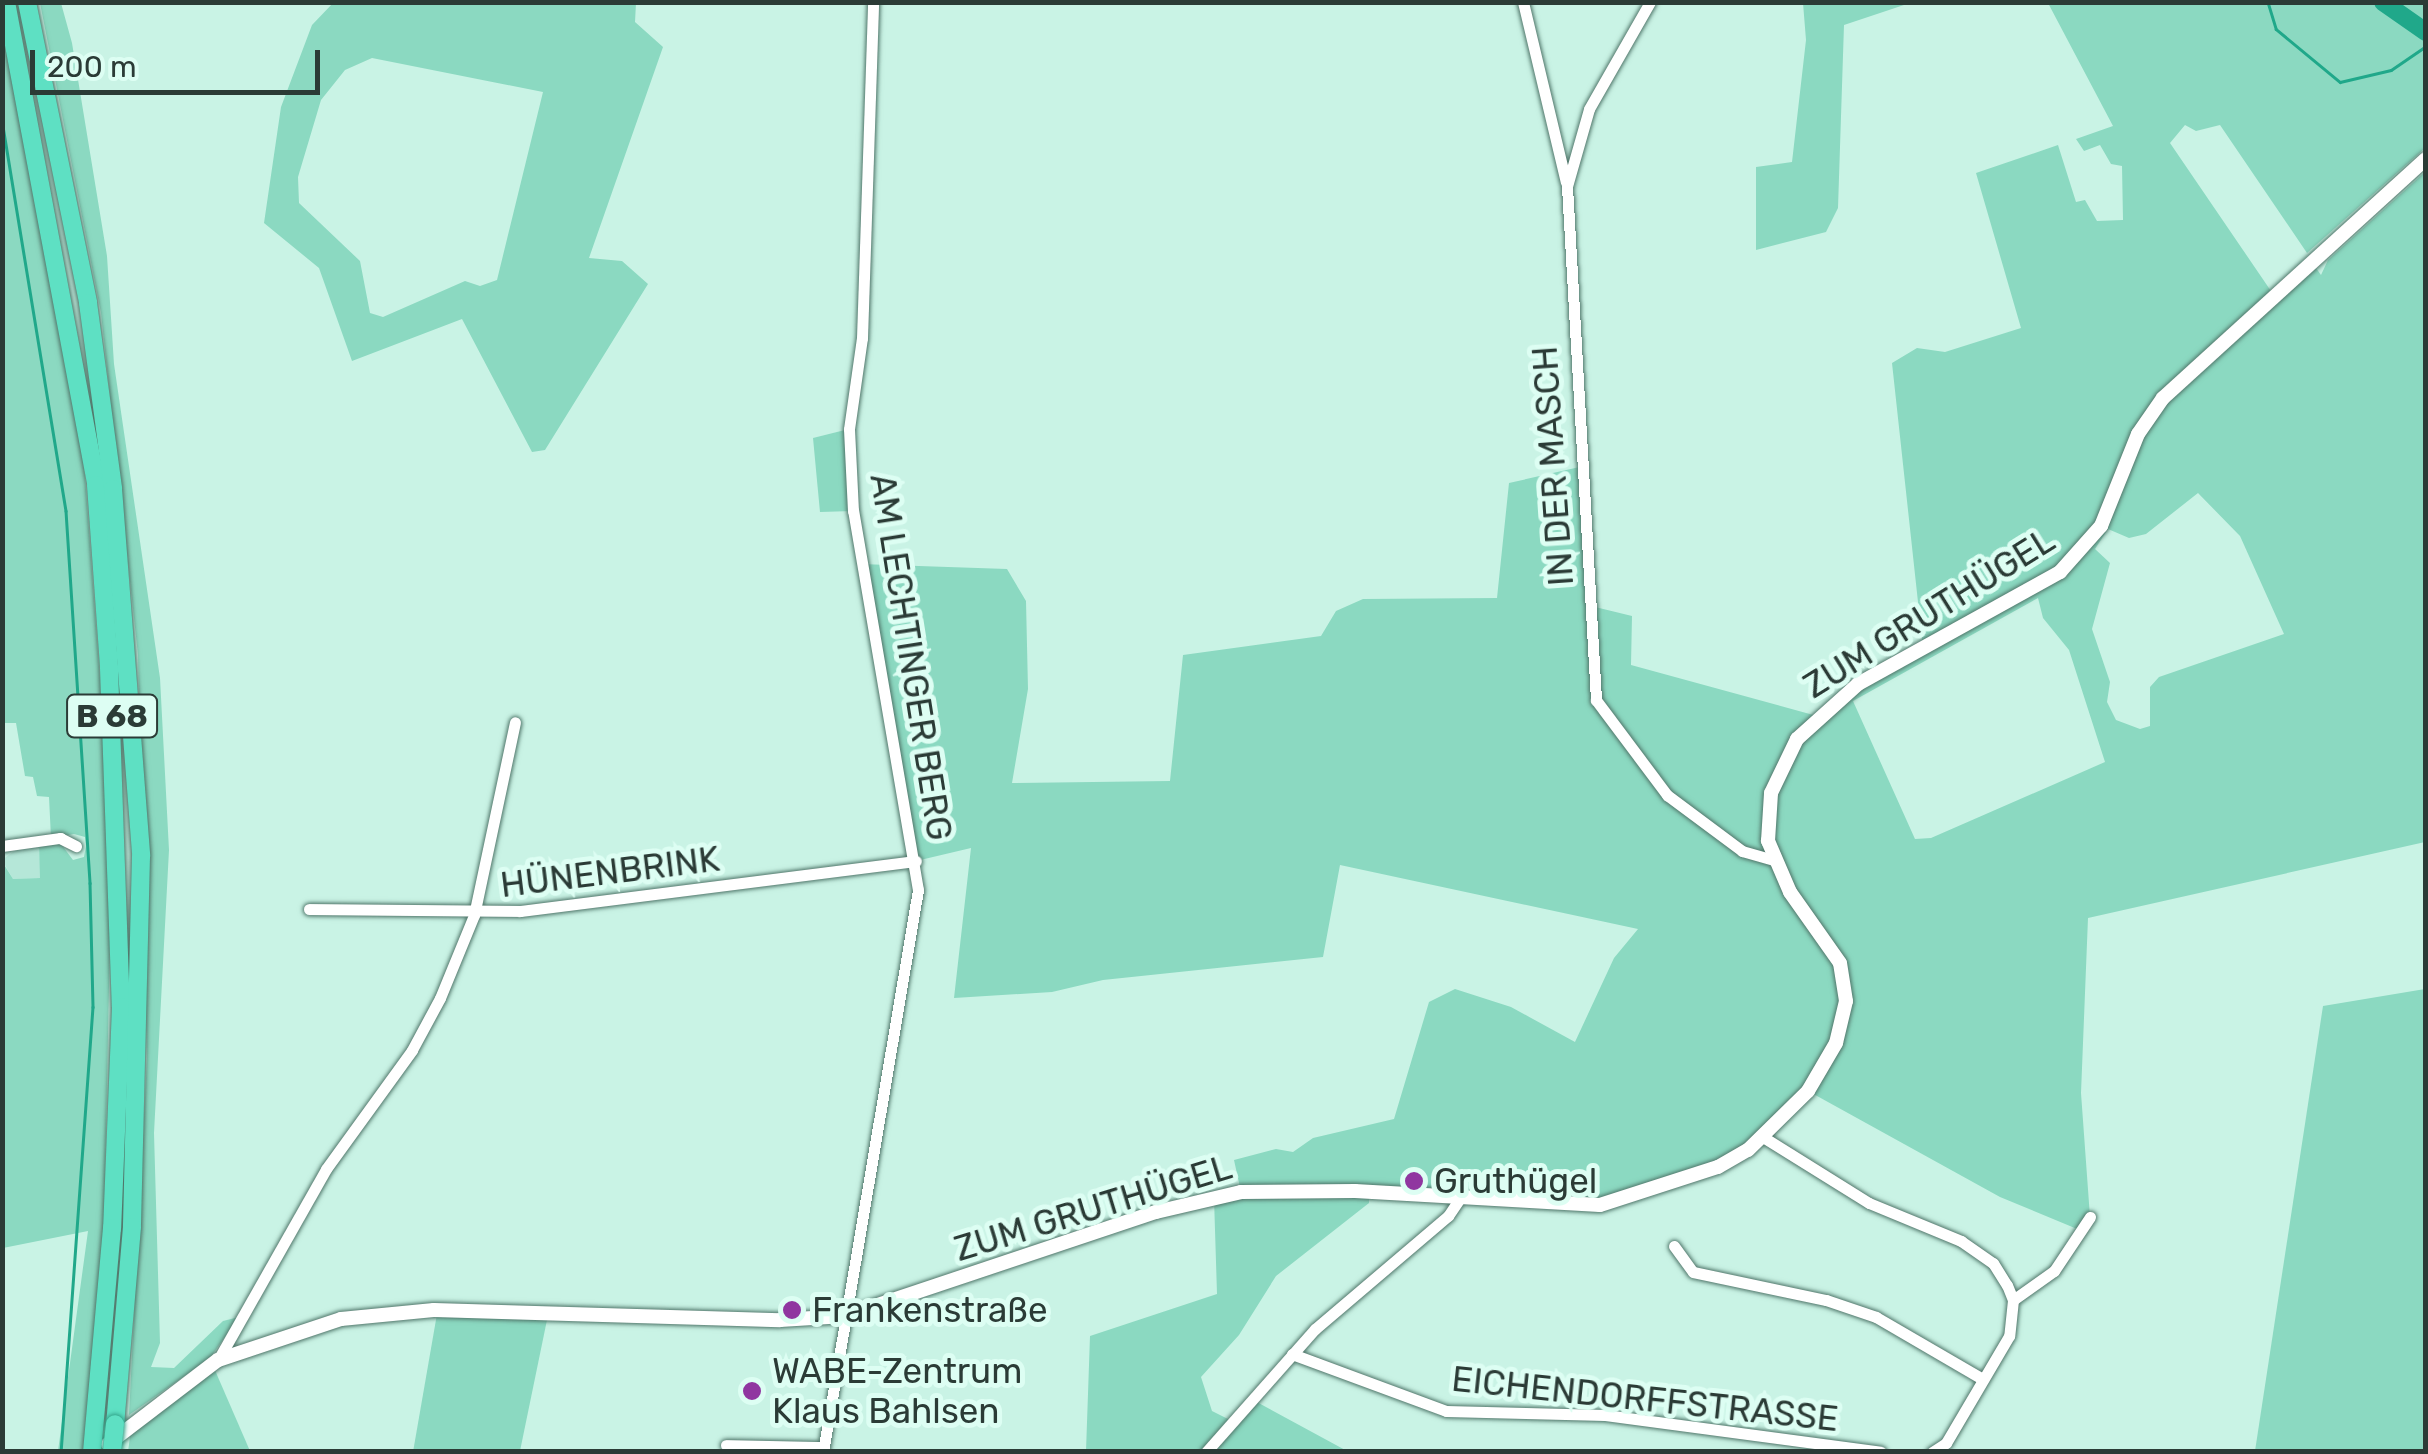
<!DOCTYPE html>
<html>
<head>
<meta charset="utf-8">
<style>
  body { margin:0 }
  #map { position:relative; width:2428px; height:1454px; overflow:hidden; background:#c9f3e5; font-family:Rubik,sans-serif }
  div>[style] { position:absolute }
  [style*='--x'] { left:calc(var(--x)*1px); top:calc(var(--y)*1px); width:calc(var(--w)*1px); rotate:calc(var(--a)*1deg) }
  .built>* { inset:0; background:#b5e7d8 }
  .green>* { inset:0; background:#8bd9c1 }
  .stream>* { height:2.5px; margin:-1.25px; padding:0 1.25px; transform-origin:1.25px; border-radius:1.25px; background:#20a88a }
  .river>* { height:18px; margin:-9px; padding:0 9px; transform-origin:9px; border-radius:9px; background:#20a88a }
  .roads { filter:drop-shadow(0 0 2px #50766a) drop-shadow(0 0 2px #50766a) }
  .minor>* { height:11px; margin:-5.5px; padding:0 5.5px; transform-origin:5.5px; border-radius:5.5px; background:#fff }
  .tertiary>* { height:14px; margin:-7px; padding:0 7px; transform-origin:7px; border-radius:7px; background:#fff }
  .trunk>* { height:18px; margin:-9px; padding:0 9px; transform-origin:9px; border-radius:9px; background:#5ee0c3 }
  .bridges { filter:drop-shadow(0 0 2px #32a288) drop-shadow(0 0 2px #32a288) }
  .trunk-bridge>* { height:18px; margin:-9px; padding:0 9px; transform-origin:9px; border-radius:9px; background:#5ee0c3 }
  .dots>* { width:28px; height:28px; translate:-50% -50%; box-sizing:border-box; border:5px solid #ddfef3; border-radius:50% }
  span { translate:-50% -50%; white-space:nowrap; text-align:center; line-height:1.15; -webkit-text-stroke:10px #ddfef3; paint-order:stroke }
  .shield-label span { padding:2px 8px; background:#ddfef3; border:2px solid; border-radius:8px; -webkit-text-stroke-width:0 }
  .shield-label { font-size:32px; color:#2b3b36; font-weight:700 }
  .street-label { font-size:35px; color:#2b3b36 }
  .poi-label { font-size:35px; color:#2b3b36 }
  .left { translate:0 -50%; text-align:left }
  .frame { position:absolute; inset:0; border:5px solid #2b3b36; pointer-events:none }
  .scale { position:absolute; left:30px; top:50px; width:290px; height:45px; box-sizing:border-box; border:5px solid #2b3b36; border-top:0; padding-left:12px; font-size:30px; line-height:35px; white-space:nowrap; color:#2b3b36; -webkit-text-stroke:8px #ddfef3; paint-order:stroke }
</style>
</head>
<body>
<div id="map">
  <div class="built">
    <i style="clip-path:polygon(39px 844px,41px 878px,13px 879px,2px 860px,20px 847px)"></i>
  </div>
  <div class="green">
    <i style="clip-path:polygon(evenodd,334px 2px,636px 3px,635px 22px,663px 47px,589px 258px,622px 261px,648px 284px,545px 450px,532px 452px,462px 319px,352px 361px,319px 268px,264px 223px,281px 107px,312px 25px,334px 2px,372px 58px,543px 92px,497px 280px,480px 286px,465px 281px,383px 317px,370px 313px,360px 261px,299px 203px,298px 177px,321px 100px,345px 70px,372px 58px)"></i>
    <i style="clip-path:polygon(40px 3px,61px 3px,72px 43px,107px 256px,114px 364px,160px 678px,169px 850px,154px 1133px,160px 1343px,151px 1367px,174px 1368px,223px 1321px,239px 1317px,210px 1358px,129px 1415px,147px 1058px,138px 655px,101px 313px)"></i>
    <i style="clip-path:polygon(1803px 3px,1910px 3px,1844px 25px,1838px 208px,1826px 232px,1756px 250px,1756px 167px,1792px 162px,1806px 40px)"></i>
    <i style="clip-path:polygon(evenodd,2048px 3px,2425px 3px,2425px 148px,2307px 253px,2220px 125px,2196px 131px,2185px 125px,2170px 143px,2273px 294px,2311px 261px,2321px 275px,2328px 260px,2425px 172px,2425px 842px,2088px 918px,2081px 1093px,2090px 1217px,2082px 1231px,2000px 1197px,1808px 1091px,1748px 1150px,1600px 1205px,1369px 1192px,1369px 1203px,1276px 1276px,1239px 1335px,1201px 1377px,1212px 1411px,1234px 1422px,1253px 1400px,1347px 1451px,1086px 1451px,1090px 1336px,1217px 1294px,1214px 1198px,1241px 1192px,1234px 1160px,1276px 1149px,1293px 1152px,1313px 1138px,1394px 1119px,1429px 1002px,1455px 989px,1511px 1007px,1575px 1042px,1614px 958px,1638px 929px,1340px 865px,1323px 957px,1103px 980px,1052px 992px,954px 998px,971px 848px,916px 861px,860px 564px,1007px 569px,1026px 601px,1028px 689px,1012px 783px,1170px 781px,1183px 655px,1321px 636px,1336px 611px,1363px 599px,1497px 598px,1509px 483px,1584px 466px,1591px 606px,1632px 616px,1631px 665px,1817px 716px,1923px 648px,1892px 363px,1917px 348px,1945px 352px,2021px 328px,1976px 173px,2058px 145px,2076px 202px,2085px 200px,2097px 221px,2123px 220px,2122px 166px,2111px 164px,2100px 145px,2084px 151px,2076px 139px,2113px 126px,2048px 3px,2198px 493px,2240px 536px,2284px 634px,2159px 677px,2150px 687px,2150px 726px,2140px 729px,2116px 720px,2107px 702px,2110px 682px,2092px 629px,2110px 563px,2095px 549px,2108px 529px,2129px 538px,2146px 534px,2198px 493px,2048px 3px,2038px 598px,2043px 618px,2069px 650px,2105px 762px,1931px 838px,1915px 839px,1853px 701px,2038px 598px)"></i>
    <i style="clip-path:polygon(2px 5px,64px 321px,85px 476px,112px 844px,104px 1227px,85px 1451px,58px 1451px,88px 1231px,3px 1248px,3px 863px,13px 879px,40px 878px,39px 844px,61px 844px,73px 860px,84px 857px,86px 846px,85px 837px,74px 834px,51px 838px,49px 797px,37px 796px,33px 777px,25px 776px,16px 723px,3px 723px)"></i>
    <i style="clip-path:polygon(849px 429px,853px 511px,820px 512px,813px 438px)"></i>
    <i style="clip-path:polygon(2425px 989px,2425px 1451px,2255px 1451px,2323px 1006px)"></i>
    <i style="clip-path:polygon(437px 1314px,548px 1315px,520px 1451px,413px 1452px)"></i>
    <i style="clip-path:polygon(214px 1368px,250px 1451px,128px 1452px,131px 1429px)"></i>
  </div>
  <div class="stream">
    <i style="--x:2268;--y:2;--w:28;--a:73"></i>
    <i style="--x:2276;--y:29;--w:83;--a:39.6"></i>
    <i style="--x:2340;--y:82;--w:52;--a:-13.2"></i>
    <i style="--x:2391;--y:70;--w:42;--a:-34.4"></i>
    <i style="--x:2;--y:120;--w:396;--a:80.7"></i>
    <i style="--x:66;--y:511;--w:373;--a:86.3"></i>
    <i style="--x:90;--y:883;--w:124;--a:88.6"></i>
    <i style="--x:93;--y:1007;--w:446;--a:94.1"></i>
  </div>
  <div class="river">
    <i style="--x:2383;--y:2;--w:52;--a:34.9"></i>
  </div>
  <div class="roads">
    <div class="minor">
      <i style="--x:1523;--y:2;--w:185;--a:76.6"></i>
      <i style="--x:1650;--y:2;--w:123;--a:119.7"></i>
      <i style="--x:1589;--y:109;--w:80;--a:105.9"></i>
      <i style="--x:1567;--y:186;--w:515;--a:86.77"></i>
      <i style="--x:1596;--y:700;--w:119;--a:53.2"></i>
      <i style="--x:1667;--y:795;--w:94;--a:36.7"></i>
      <i style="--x:1742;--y:851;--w:32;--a:16"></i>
      <i style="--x:2;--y:846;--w:59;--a:-7.9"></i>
      <i style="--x:60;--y:838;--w:18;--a:27"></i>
      <i style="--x:309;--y:909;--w:211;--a:0.5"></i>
      <i style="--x:520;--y:911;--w:399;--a:-7.2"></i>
      <i style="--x:1763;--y:1137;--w:125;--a:31.9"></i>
      <i style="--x:1869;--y:1203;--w:100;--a:22.4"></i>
      <i style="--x:1961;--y:1241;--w:39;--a:35"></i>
      <i style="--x:1993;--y:1263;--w:26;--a:58"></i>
      <i style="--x:2007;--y:1285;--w:16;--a:68"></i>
      <i style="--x:2013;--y:1300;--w:36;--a:96"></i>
      <i style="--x:2009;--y:1336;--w:124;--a:120.5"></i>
      <i style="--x:1946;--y:1443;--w:17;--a:147"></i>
      <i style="--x:1674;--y:1246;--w:32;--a:54"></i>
      <i style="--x:1693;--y:1272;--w:136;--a:11.9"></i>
      <i style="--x:1826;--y:1300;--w:53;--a:18.8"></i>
      <i style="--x:1876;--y:1317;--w:119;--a:30.2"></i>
      <i style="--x:2013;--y:1300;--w:50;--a:-35.3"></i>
      <i style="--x:2054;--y:1271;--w:65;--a:-56.3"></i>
      <i style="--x:1292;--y:1354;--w:164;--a:20.3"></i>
      <i style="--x:1446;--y:1411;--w:159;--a:1.4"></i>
      <i style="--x:1605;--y:1415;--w:278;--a:7.6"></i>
      <i style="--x:218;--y:1360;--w:219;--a:-60.5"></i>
      <i style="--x:326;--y:1169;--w:147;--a:-54.1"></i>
      <i style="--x:412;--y:1050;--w:59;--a:-61.7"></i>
      <i style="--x:440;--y:998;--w:90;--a:-67.7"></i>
      <i style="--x:474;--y:915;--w:197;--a:-78"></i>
      <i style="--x:726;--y:1445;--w:98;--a:1.2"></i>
      <i style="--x:823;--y:1452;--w:570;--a:-80.41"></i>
      <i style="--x:918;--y:890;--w:385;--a:-99.7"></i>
      <i style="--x:853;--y:511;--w:82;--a:-92.8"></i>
      <i style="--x:849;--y:429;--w:92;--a:-81.9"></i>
      <i style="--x:862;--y:338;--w:336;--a:-88.1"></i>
      <i style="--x:1206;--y:1452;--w:164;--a:-48.5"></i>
      <i style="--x:1315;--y:1329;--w:175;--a:-40.4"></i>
      <i style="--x:1448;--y:1216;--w:23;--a:-56"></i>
    </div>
    <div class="tertiary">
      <i style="--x:108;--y:1444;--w:138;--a:-37.4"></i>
      <i style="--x:218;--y:1360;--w:130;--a:-18.4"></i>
      <i style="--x:341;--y:1319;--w:93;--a:-5.5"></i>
      <i style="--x:434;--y:1310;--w:346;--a:1.7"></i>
      <i style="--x:780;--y:1320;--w:65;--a:-3.5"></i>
      <i style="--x:845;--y:1316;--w:328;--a:-18.5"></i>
      <i style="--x:1156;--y:1212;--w:87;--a:-13.2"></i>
      <i style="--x:1241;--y:1192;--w:114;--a:-0.5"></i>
      <i style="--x:1355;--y:1191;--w:245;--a:3.3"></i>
      <i style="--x:1600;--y:1205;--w:124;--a:-17.9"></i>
      <i style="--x:1718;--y:1167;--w:34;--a:-30"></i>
      <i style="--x:1748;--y:1150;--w:84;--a:-44.5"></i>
      <i style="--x:1808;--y:1091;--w:56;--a:-59.7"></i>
      <i style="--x:1836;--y:1043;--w:43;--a:-76.6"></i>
      <i style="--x:1846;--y:1001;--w:38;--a:-99"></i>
      <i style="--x:1840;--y:963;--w:87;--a:-125.2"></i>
      <i style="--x:1790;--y:892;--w:56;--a:-113.3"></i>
      <i style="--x:1768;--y:841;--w:48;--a:-86.4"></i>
      <i style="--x:1771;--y:793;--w:60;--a:-64.3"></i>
      <i style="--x:1797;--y:739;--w:82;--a:-42"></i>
      <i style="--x:1858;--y:684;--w:231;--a:-29"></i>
      <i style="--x:2060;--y:572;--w:62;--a:-48.3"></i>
      <i style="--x:2101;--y:526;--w:99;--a:-68.1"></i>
      <i style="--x:2138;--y:434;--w:44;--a:-55.2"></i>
      <i style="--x:2163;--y:398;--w:355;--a:-42.3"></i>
    </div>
    <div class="trunk">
      <i style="--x:6;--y:2;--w:491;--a:79.4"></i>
      <i style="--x:96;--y:485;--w:183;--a:85.9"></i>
      <i style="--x:109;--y:668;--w:339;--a:88"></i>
      <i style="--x:121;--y:1007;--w:221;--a:92.3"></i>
      <i style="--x:112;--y:1228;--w:225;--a:95.1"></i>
      <i style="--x:27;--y:2;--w:307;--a:78.5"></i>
      <i style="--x:88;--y:303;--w:188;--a:82.3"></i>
      <i style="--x:113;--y:489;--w:368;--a:85.6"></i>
      <i style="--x:141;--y:856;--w:371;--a:91.4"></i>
      <i style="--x:132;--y:1227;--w:198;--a:94.9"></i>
    </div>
  </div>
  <div class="bridges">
    <div class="trunk-bridge">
      <i style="--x:112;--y:1452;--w:28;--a:-84"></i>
    </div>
  </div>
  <div class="dots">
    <i style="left:1414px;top:1181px;background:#9036a0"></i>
    <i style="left:792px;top:1310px;background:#9036a0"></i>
    <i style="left:752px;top:1391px;background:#9036a0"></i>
  </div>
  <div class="shield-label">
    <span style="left:112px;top:716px">B 68</span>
  </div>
  <div class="street-label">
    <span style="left:1553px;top:466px;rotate:-94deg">IN DER MASCH</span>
    <span style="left:1929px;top:613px;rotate:-32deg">ZUM GRUTHÜGEL</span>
    <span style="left:911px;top:657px;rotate:81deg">AM LECHTINGER BERG</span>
    <span style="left:610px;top:872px;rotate:-7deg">HÜNENBRINK</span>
    <span style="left:1093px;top:1208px;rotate:-17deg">ZUM GRUTHÜGEL</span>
    <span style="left:1645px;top:1399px;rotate:6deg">EICHENDORFFSTRASSE</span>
  </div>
  <div class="poi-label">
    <span class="left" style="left:1434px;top:1181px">Gruthügel</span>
    <span class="left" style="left:812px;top:1310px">Frankenstraße</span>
    <span class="left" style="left:772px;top:1391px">WABE-Zentrum<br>Klaus Bahlsen</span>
  </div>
  <div class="frame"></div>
  <div class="scale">200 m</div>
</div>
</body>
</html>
